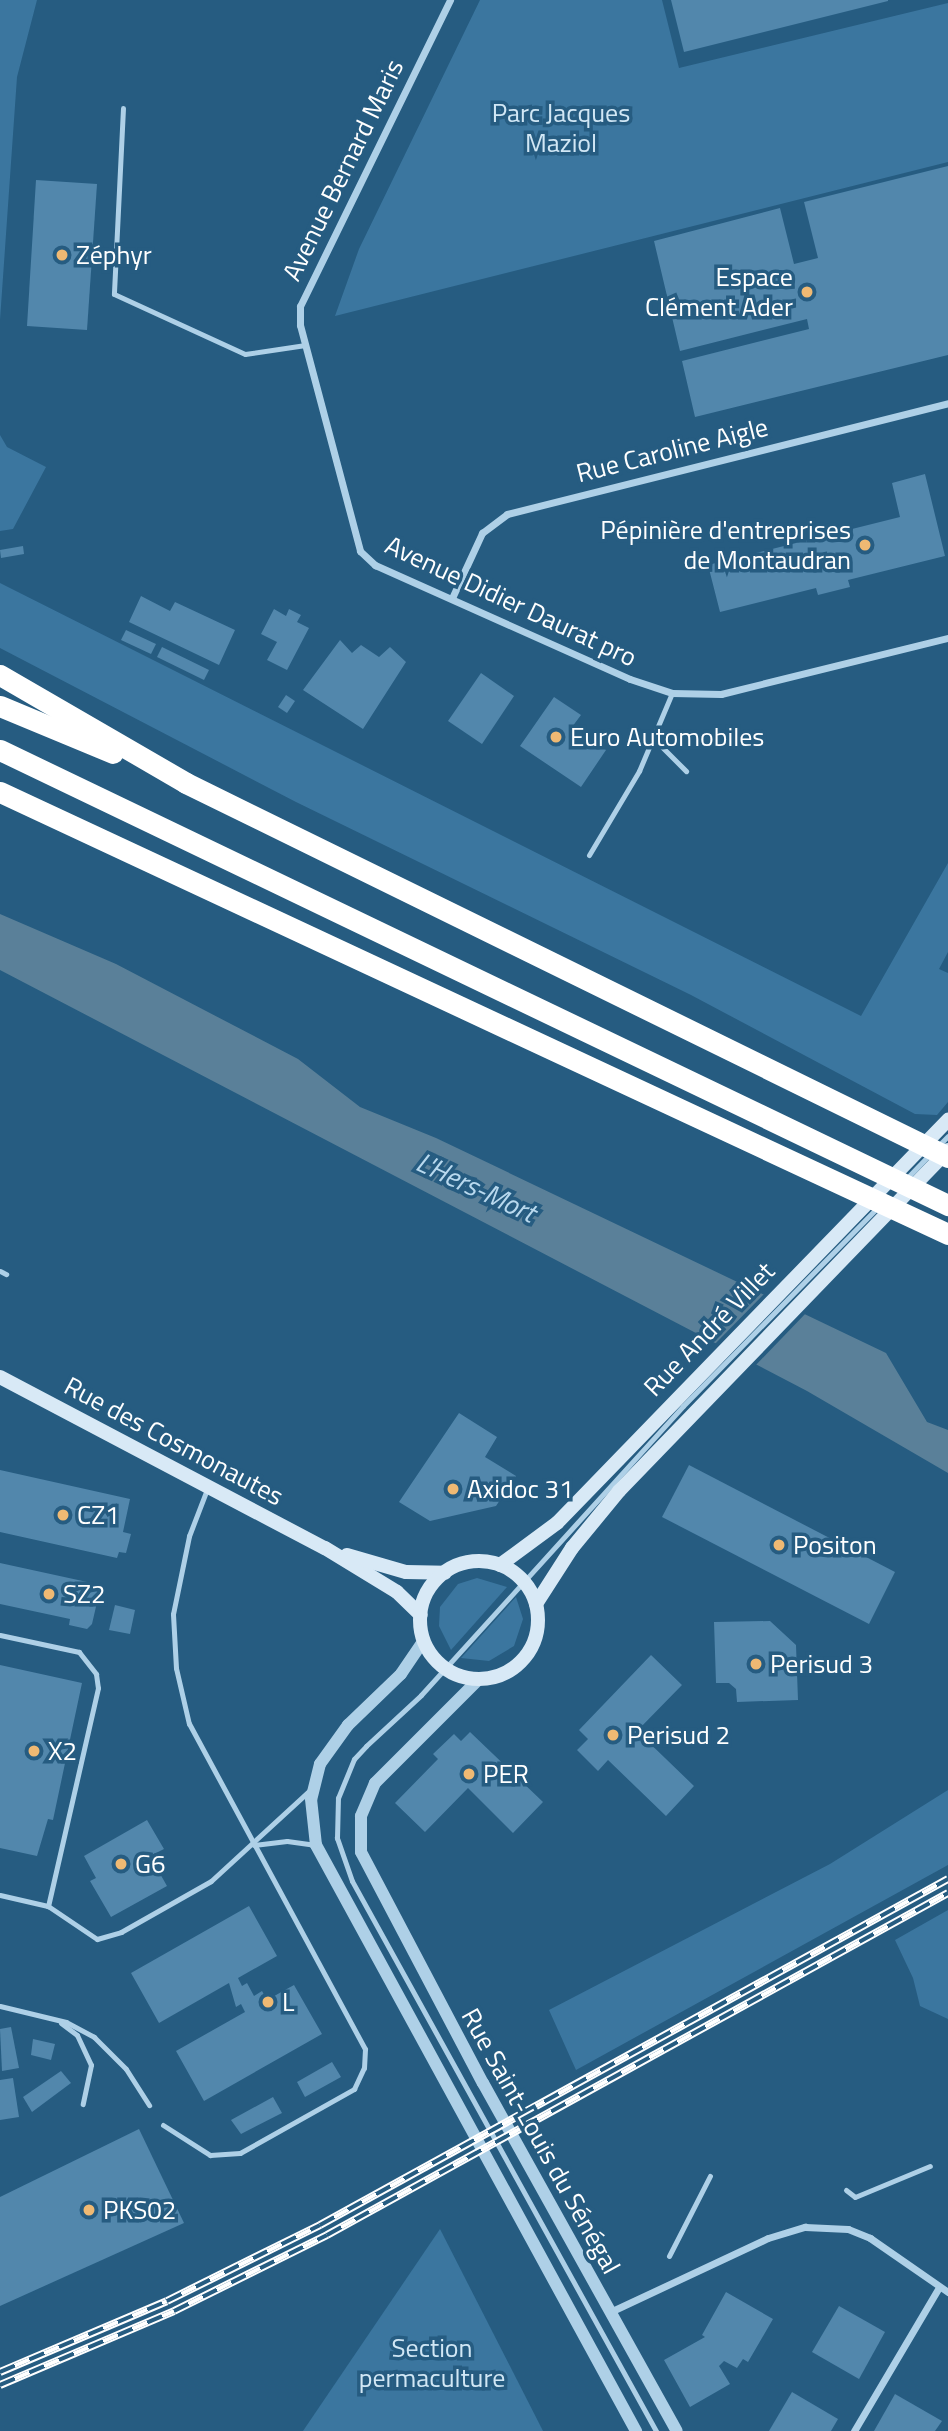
<!DOCTYPE html>
<html>
<head>
<meta charset="utf-8">
<style>
  body { margin:0 }
  #map { position:relative; width:948px; height:2431px; overflow:hidden; background:#265c81; font-family:"Titillium Web",sans-serif }
  div>[style] { position:absolute }
  [style*='--x'] { left:calc(var(--x)*1px); top:calc(var(--y)*1px); width:calc(var(--w)*1px); rotate:calc(var(--a)*1deg) }
  .green>* { inset:0; background:#3b769f }
  .water>* { inset:0; background:#5a8099 }
  .pier>* { inset:0; background:#265c81 }
  .building>* { inset:0; background:#5287ac }
  .service>* { height:5px; margin:-2.5px; padding:0 2.5px; transform-origin:2.5px; border-radius:2.5px; background:#aed0e7 }
  .minor>* { height:7px; margin:-3.5px; padding:0 3.5px; transform-origin:3.5px; border-radius:3.5px; background:#aed0e7 }
  .tertiary>* { height:12px; margin:-6px; padding:0 6px; transform-origin:6px; border-radius:6px; background:#aed0e7 }
  .secondary>* { height:14px; margin:-7px; padding:0 7px; transform-origin:7px; border-radius:7px; background:#d8e9f6 }
  .secondary>.ring { margin:-7px; padding:0; box-sizing:content-box; background:none; border:14px solid #d8e9f6; border-radius:50% }
  .motorway>* { height:21px; margin:-10.5px; padding:0 10.5px; transform-origin:10.5px; border-radius:10.5px; background:#fff }
  .rail>* { height:8px; margin-top:-4px; transform-origin:0; background:repeating-linear-gradient(90deg,#265c81 0 16px,#fff 0 32px); box-sizing:border-box; border-block:2px solid #fff }
  .dots>* { width:19px; height:19px; translate:-50% -50%; box-sizing:border-box; border:4px solid #265c81; border-radius:50% }
  span { translate:-50% -50%; white-space:nowrap; text-align:center; line-height:1.15; -webkit-text-stroke:7px #265c81; paint-order:stroke }
  .park-label { font-size:26px; color:#d1e7f5 }
  .street-label { font-size:26px; color:#fff }
  .poi-label { font-size:26px; color:#fff }
  .left { translate:0 -50%; text-align:left }
  .right { translate:-100% -50%; text-align:right }
  .water-label { font-size:28px; color:#b9d9ee; font-style:italic }
</style>
</head>
<body>
<div id="map">
  <div class="green">
    <i style="clip-path:polygon(0 0,37px 0,17px 77px,0 320px)"></i>
    <i style="clip-path:polygon(480px 0,662px 0,679px 68px,948px 3px,948px 162px,335px 316px,359px 249px)"></i>
    <i style="clip-path:polygon(0 435px,7px 447px,46px 467px,13px 529px,0 531px)"></i>
    <i style="clip-path:polygon(0 583px,861px 1016px,948px 863px,948px 952px,939px 969px,948px 973px,948px 1102px,937px 1115px,915px 1114px,691px 995px,296px 802px,0 648px)"></i>
    <i style="clip-path:polygon(477px 1578px,507px 1587px,451px 1650px,439px 1626px,440px 1607px,458px 1584px)"></i>
    <i style="clip-path:polygon(516px 1597px,523px 1619px,514px 1646px,489px 1661px,461px 1658px)"></i>
    <i style="clip-path:polygon(948px 1790px,948px 1865px,576px 2070px,549px 2010px,830px 1864px)"></i>
    <i style="clip-path:polygon(948px 1910px,948px 2019px,920px 2006px,913px 1978px,895px 1940px)"></i>
    <i style="clip-path:polygon(440px 2229px,543px 2431px,303px 2431px)"></i>
  </div>
  <div class="water">
    <i style="clip-path:polygon(0 914px,116px 964px,298px 1059px,360px 1107px,436px 1138px,886px 1353px,927px 1422px,948px 1430px,948px 1473px,807px 1391px,0 970px)"></i>
  </div>
  <div class="pier">
    <i style="clip-path:polygon(766px 1292px,807px 1312px,754px 1367px,713px 1346px)"></i>
  </div>
  <div class="building">
    <i style="clip-path:polygon(671px 0,888px 0,888px 1px,684px 52px)"></i>
    <i style="clip-path:polygon(948px 166px,948px 355px,695px 417px,682px 361px,809px 329px,807px 319px,680px 351px,654px 241px,780px 208px,794px 264px,818px 258px,804px 202px)"></i>
    <i style="clip-path:polygon(36px 180px,97px 184px,87px 330px,27px 326px)"></i>
    <i style="clip-path:polygon(925px 474px,945px 556px,848px 580px,850px 587px,818px 595px,816px 588px,720px 612px,708px 565px,900px 517px,892px 483px)"></i>
    <i style="clip-path:polygon(23px 546px,24px 554px,1px 558px,0 550px)"></i>
    <i style="clip-path:polygon(141px 596px,170px 611px,175px 602px,235px 630px,219px 665px,129px 622px)"></i>
    <i style="clip-path:polygon(274px 609px,286px 616px,289px 609px,301px 615px,297px 622px,309px 628px,287px 670px,267px 660px,277px 642px,261px 634px)"></i>
    <i style="clip-path:polygon(126px 630px,156px 644px,151px 654px,121px 640px)"></i>
    <i style="clip-path:polygon(340px 640px,352px 653px,361px 645px,379px 657px,390px 647px,406px 662px,363px 729px,303px 690px)"></i>
    <i style="clip-path:polygon(162px 647px,209px 670px,204px 680px,157px 657px)"></i>
    <i style="clip-path:polygon(481px 673px,514px 696px,482px 744px,448px 721px)"></i>
    <i style="clip-path:polygon(286px 695px,295px 701px,287px 713px,278px 707px)"></i>
    <i style="clip-path:polygon(554px 697px,581px 715px,572px 727px,606px 750px,581px 787px,520px 746px)"></i>
    <i style="clip-path:polygon(459px 1413px,497px 1437px,485px 1457px,516px 1476px,496px 1506px,430px 1521px,399px 1502px)"></i>
    <i style="clip-path:polygon(689px 1465px,895px 1572px,869px 1624px,662px 1517px)"></i>
    <i style="clip-path:polygon(0 1470px,130px 1499px,123px 1532px,131px 1534px,126px 1553px,119px 1552px,117px 1558px,0 1532px)"></i>
    <i style="clip-path:polygon(0 1563px,101px 1585px,92px 1624px,87px 1629px,69px 1625px,70px 1619px,0 1604px)"></i>
    <i style="clip-path:polygon(115px 1605px,135px 1610px,130px 1634px,109px 1630px)"></i>
    <i style="clip-path:polygon(770px 1621px,796px 1645px,798px 1700px,737px 1702px,736px 1689px,729px 1683px,716px 1683px,714px 1622px)"></i>
    <i style="clip-path:polygon(651px 1655px,682px 1685px,637px 1731px,694px 1786px,666px 1816px,608px 1760px,598px 1771px,577px 1750px,588px 1739px,579px 1730px)"></i>
    <i style="clip-path:polygon(0 1665px,82px 1683px,53px 1820px,48px 1819px,37px 1856px,0 1848px)"></i>
    <i style="clip-path:polygon(470px 1732px,543px 1802px,513px 1833px,468px 1788px,425px 1832px,395px 1803px,438px 1759px,433px 1754px,454px 1734px,461px 1741px)"></i>
    <i style="clip-path:polygon(147px 1820px,164px 1849px,150px 1856px,167px 1886px,111px 1917px,90px 1881px,96px 1878px,84px 1856px)"></i>
    <i style="clip-path:polygon(249px 1906px,277px 1956px,238px 1978px,242px 1986px,247px 1983px,254px 1996px,262px 1991px,267px 2000px,294px 1985px,322px 2034px,204px 2101px,176px 2051px,245px 2012px,241px 2004px,236px 2007px,229px 1983px,159px 2023px,131px 1973px)"></i>
    <i style="clip-path:polygon(11px 2027px,19px 2068px,2px 2071px,0 2029px)"></i>
    <i style="clip-path:polygon(33px 2039px,55px 2044px,51px 2060px,31px 2055px)"></i>
    <i style="clip-path:polygon(332px 2062px,341px 2077px,305px 2097px,297px 2082px)"></i>
    <i style="clip-path:polygon(61px 2071px,71px 2083px,32px 2112px,23px 2097px)"></i>
    <i style="clip-path:polygon(13px 2078px,19px 2117px,0 2120px,0 2080px)"></i>
    <i style="clip-path:polygon(273px 2097px,282px 2113px,241px 2134px,231px 2120px)"></i>
    <i style="clip-path:polygon(139px 2129px,184px 2223px,0 2306px,0 2197px)"></i>
    <i style="clip-path:polygon(726px 2292px,773px 2319px,748px 2362px,743px 2359px,737px 2368px,724px 2361px,719px 2366px,730px 2384px,690px 2407px,664px 2360px,705px 2337px,702px 2335px)"></i>
    <i style="clip-path:polygon(839px 2306px,885px 2332px,859px 2379px,812px 2352px)"></i>
    <i style="clip-path:polygon(792px 2392px,838px 2419px,831px 2431px,769px 2431px)"></i>
    <i style="clip-path:polygon(895px 2394px,942px 2421px,935px 2431px,874px 2431px)"></i>
  </div>
  <div class="service">
    <i style="--x:123;--y:108;--w:186;--a:92.8"></i>
    <i style="--x:114;--y:294;--w:144;--a:24.6"></i>
    <i style="--x:245;--y:354;--w:61;--a:-8.5"></i>
    <i style="--x:655;--y:740;--w:44;--a:45"></i>
    <i style="--x:589;--y:855;--w:98;--a:-59.2"></i>
    <i style="--x:639;--y:771;--w:85;--a:-67.1"></i>
    <i style="--x:938;--y:1146;--w:14;--a:-45"></i>
    <i style="--x:906;--y:1179;--w:36;--a:-46"></i>
    <i style="--x:0;--y:1271;--w:7;--a:27"></i>
    <i style="--x:0;--y:1635;--w:81;--a:12.1"></i>
    <i style="--x:79;--y:1652;--w:28;--a:52"></i>
    <i style="--x:96;--y:1674;--w:14;--a:82"></i>
    <i style="--x:98;--y:1688;--w:224;--a:102.9"></i>
    <i style="--x:254;--y:1845;--w:33;--a:-7"></i>
    <i style="--x:287;--y:1841;--w:29;--a:8"></i>
    <i style="--x:0;--y:1895;--w:49;--a:12.9"></i>
    <i style="--x:48;--y:1906;--w:59;--a:34"></i>
    <i style="--x:97;--y:1939;--w:25;--a:-16"></i>
    <i style="--x:121;--y:1932;--w:103;--a:-29.5"></i>
    <i style="--x:211;--y:1881;--w:134;--a:-42.6"></i>
    <i style="--x:0;--y:2006;--w:68;--a:13.6"></i>
    <i style="--x:66;--y:2022;--w:32;--a:28"></i>
    <i style="--x:94;--y:2037;--w:45;--a:45"></i>
    <i style="--x:126;--y:2069;--w:43;--a:57.4"></i>
    <i style="--x:61;--y:2023;--w:20;--a:37"></i>
    <i style="--x:77;--y:2035;--w:33;--a:65"></i>
    <i style="--x:91;--y:2065;--w:40;--a:102"></i>
    <i style="--x:163;--y:2125;--w:56;--a:32.6"></i>
    <i style="--x:210;--y:2155;--w:30;--a:-4"></i>
    <i style="--x:240;--y:2153;--w:131;--a:-29.3"></i>
    <i style="--x:354;--y:2089;--w:23;--a:-65"></i>
    <i style="--x:364;--y:2068;--w:19;--a:-87"></i>
    <i style="--x:365;--y:2049;--w:370;--a:-118.4"></i>
    <i style="--x:189;--y:1724;--w:57;--a:-103.1"></i>
    <i style="--x:176;--y:1668;--w:54;--a:-93.2"></i>
    <i style="--x:173;--y:1614;--w:80;--a:-78.4"></i>
    <i style="--x:189;--y:1536;--w:50;--a:-69"></i>
    <i style="--x:846;--y:2190;--w:11;--a:38"></i>
    <i style="--x:855;--y:2197;--w:81;--a:-22.5"></i>
    <i style="--x:669;--y:2256;--w:90;--a:-62.9"></i>
    <i style="--x:656;--y:2431;--w:628;--a:-118.93"></i>
    <i style="--x:352;--y:1881;--w:46;--a:-109.2"></i>
    <i style="--x:337;--y:1838;--w:40;--a:-88.6"></i>
    <i style="--x:338;--y:1798;--w:42;--a:-67.7"></i>
    <i style="--x:354;--y:1759;--w:18;--a:-47"></i>
    <i style="--x:366;--y:1746;--w:75;--a:-42.8"></i>
    <i style="--x:421;--y:1695;--w:390;--a:-47.8"></i>
    <i style="--x:683;--y:1406;--w:280;--a:-45.6"></i>
  </div>
  <div class="minor">
    <i style="--x:450;--y:0;--w:341;--a:116.1"></i>
    <i style="--x:300;--y:306;--w:19;--a:90"></i>
    <i style="--x:300;--y:325;--w:234;--a:75.1"></i>
    <i style="--x:360;--y:551;--w:21;--a:43"></i>
    <i style="--x:375;--y:565;--w:279;--a:24.1"></i>
    <i style="--x:630;--y:679;--w:44;--a:18.4"></i>
    <i style="--x:672;--y:693;--w:49;--a:1.2"></i>
    <i style="--x:721;--y:694;--w:234;--a:-13.9"></i>
    <i style="--x:452;--y:598;--w:72;--a:-65.2"></i>
    <i style="--x:482;--y:533;--w:31;--a:-37"></i>
    <i style="--x:507;--y:514;--w:455;--a:-14.1"></i>
    <i style="--x:610;--y:2312;--w:174;--a:-25.1"></i>
    <i style="--x:768;--y:2238;--w:39;--a:-17"></i>
    <i style="--x:805;--y:2227;--w:43;--a:2.7"></i>
    <i style="--x:848;--y:2229;--w:24;--a:22"></i>
    <i style="--x:870;--y:2238;--w:95;--a:34.7"></i>
    <i style="--x:854;--y:2431;--w:167;--a:-59.4"></i>
  </div>
  <div class="tertiary">
    <i style="--x:424;--y:1640;--w:41;--a:124.1"></i>
    <i style="--x:401;--y:1674;--w:74;--a:136.1"></i>
    <i style="--x:348;--y:1725;--w:48;--a:125.7"></i>
    <i style="--x:320;--y:1764;--w:36;--a:104"></i>
    <i style="--x:311;--y:1799;--w:46;--a:83.8"></i>
    <i style="--x:316;--y:1845;--w:668;--a:61.36"></i>
    <i style="--x:478;--y:1680;--w:146;--a:135"></i>
    <i style="--x:375;--y:1783;--w:36;--a:113"></i>
    <i style="--x:361;--y:1816;--w:36;--a:90"></i>
    <i style="--x:361;--y:1852;--w:261;--a:62.2"></i>
    <i style="--x:483;--y:2083;--w:398;--a:60.9"></i>
  </div>
  <div class="secondary">
    <i style="--x:0;--y:1377;--w:367;--a:27.8"></i>
    <i style="--x:325;--y:1548;--w:84;--a:31.4"></i>
    <i style="--x:397;--y:1592;--w:33;--a:44"></i>
    <i style="--x:347;--y:1555;--w:61;--a:16.1"></i>
    <i style="--x:406;--y:1572;--w:39;--a:1"></i>
    <i class="ring" style="left:420px;top:1561px;width:104px;height:104px"></i>
    <i style="--x:500;--y:1565;--w:71;--a:-36.4"></i>
    <i style="--x:557;--y:1523;--w:562;--a:-45.87"></i>
    <i style="--x:536;--y:1604;--w:67;--a:-57.3"></i>
    <i style="--x:572;--y:1548;--w:74;--a:-50.5"></i>
    <i style="--x:619;--y:1491;--w:474;--a:-46"></i>
  </div>
  <div class="motorway">
    <i style="--x:0;--y:675;--w:215;--a:30.1"></i>
    <i style="--x:186;--y:783;--w:849;--a:26.14"></i>
    <i style="--x:0;--y:706;--w:122;--a:22.6"></i>
    <i style="--x:0;--y:750;--w:1052;--a:25.64"></i>
    <i style="--x:0;--y:792;--w:1046;--a:25"></i>
  </div>
  <div class="rail">
    <i style="--x:0;--y:2372;--w:181;--a:-23"></i>
    <i style="--x:167;--y:2301;--w:171;--a:-26.4"></i>
    <i style="--x:320;--y:2225;--w:717;--a:-28.85"></i>
    <i style="--x:0;--y:2385;--w:189;--a:-23"></i>
    <i style="--x:174;--y:2311;--w:171;--a:-26.4"></i>
    <i style="--x:327;--y:2235;--w:709;--a:-28.84"></i>
  </div>
  <div class="dots">
    <i style="left:62px;top:255px;background:#efb973"></i>
    <i style="left:807px;top:292px;background:#efb973"></i>
    <i style="left:865px;top:545px;background:#efb973"></i>
    <i style="left:556px;top:737px;background:#efb973"></i>
    <i style="left:453px;top:1489px;background:#efb973"></i>
    <i style="left:63px;top:1515px;background:#efb973"></i>
    <i style="left:779px;top:1545px;background:#efb973"></i>
    <i style="left:49px;top:1594px;background:#efb973"></i>
    <i style="left:756px;top:1664px;background:#efb973"></i>
    <i style="left:613px;top:1735px;background:#efb973"></i>
    <i style="left:34px;top:1751px;background:#efb973"></i>
    <i style="left:469px;top:1774px;background:#efb973"></i>
    <i style="left:121px;top:1864px;background:#efb973"></i>
    <i style="left:268px;top:2002px;background:#efb973"></i>
    <i style="left:89px;top:2210px;background:#efb973"></i>
  </div>
  <div class="park-label">
    <span style="left:561px;top:128px">Parc Jacques<br>Maziol</span>
    <span style="left:432px;top:2363px">Section<br>permaculture</span>
  </div>
  <div class="street-label">
    <span style="left:343px;top:170px;rotate:-64deg">Avenue Bernard Maris</span>
    <span style="left:672px;top:450px;rotate:-14deg">Rue Caroline Aigle</span>
    <span style="left:511px;top:601px;rotate:25deg">Avenue Didier Daurat pro</span>
    <span style="left:709px;top:1329px;rotate:-46deg">Rue André Villet</span>
    <span style="left:174px;top:1441px;rotate:28deg">Rue des Cosmonautes</span>
    <span style="left:541px;top:2141px;rotate:61deg">Rue Saint-Louis du Sénégal</span>
  </div>
  <div class="poi-label">
    <span class="left" style="left:76px;top:255px">Zéphyr</span>
    <span class="right" style="left:793px;top:292px">Espace<br>Clément Ader</span>
    <span class="right" style="left:851px;top:545px">Pépinière d'entreprises<br>de Montaudran</span>
    <span class="left" style="left:570px;top:737px">Euro Automobiles</span>
    <span class="left" style="left:467px;top:1489px">Axidoc 31</span>
    <span class="left" style="left:77px;top:1515px">CZ1</span>
    <span class="left" style="left:793px;top:1545px">Positon</span>
    <span class="left" style="left:63px;top:1594px">SZ2</span>
    <span class="left" style="left:770px;top:1664px">Perisud 3</span>
    <span class="left" style="left:627px;top:1735px">Perisud 2</span>
    <span class="left" style="left:48px;top:1751px">X2</span>
    <span class="left" style="left:483px;top:1774px">PER</span>
    <span class="left" style="left:135px;top:1864px">G6</span>
    <span class="left" style="left:282px;top:2002px">L</span>
    <span class="left" style="left:103px;top:2210px">PKS02</span>
  </div>
  <div class="water-label">
    <span style="left:476px;top:1187px;rotate:25deg">L'Hers-Mort</span>
  </div>
</div>
</body>
</html>
